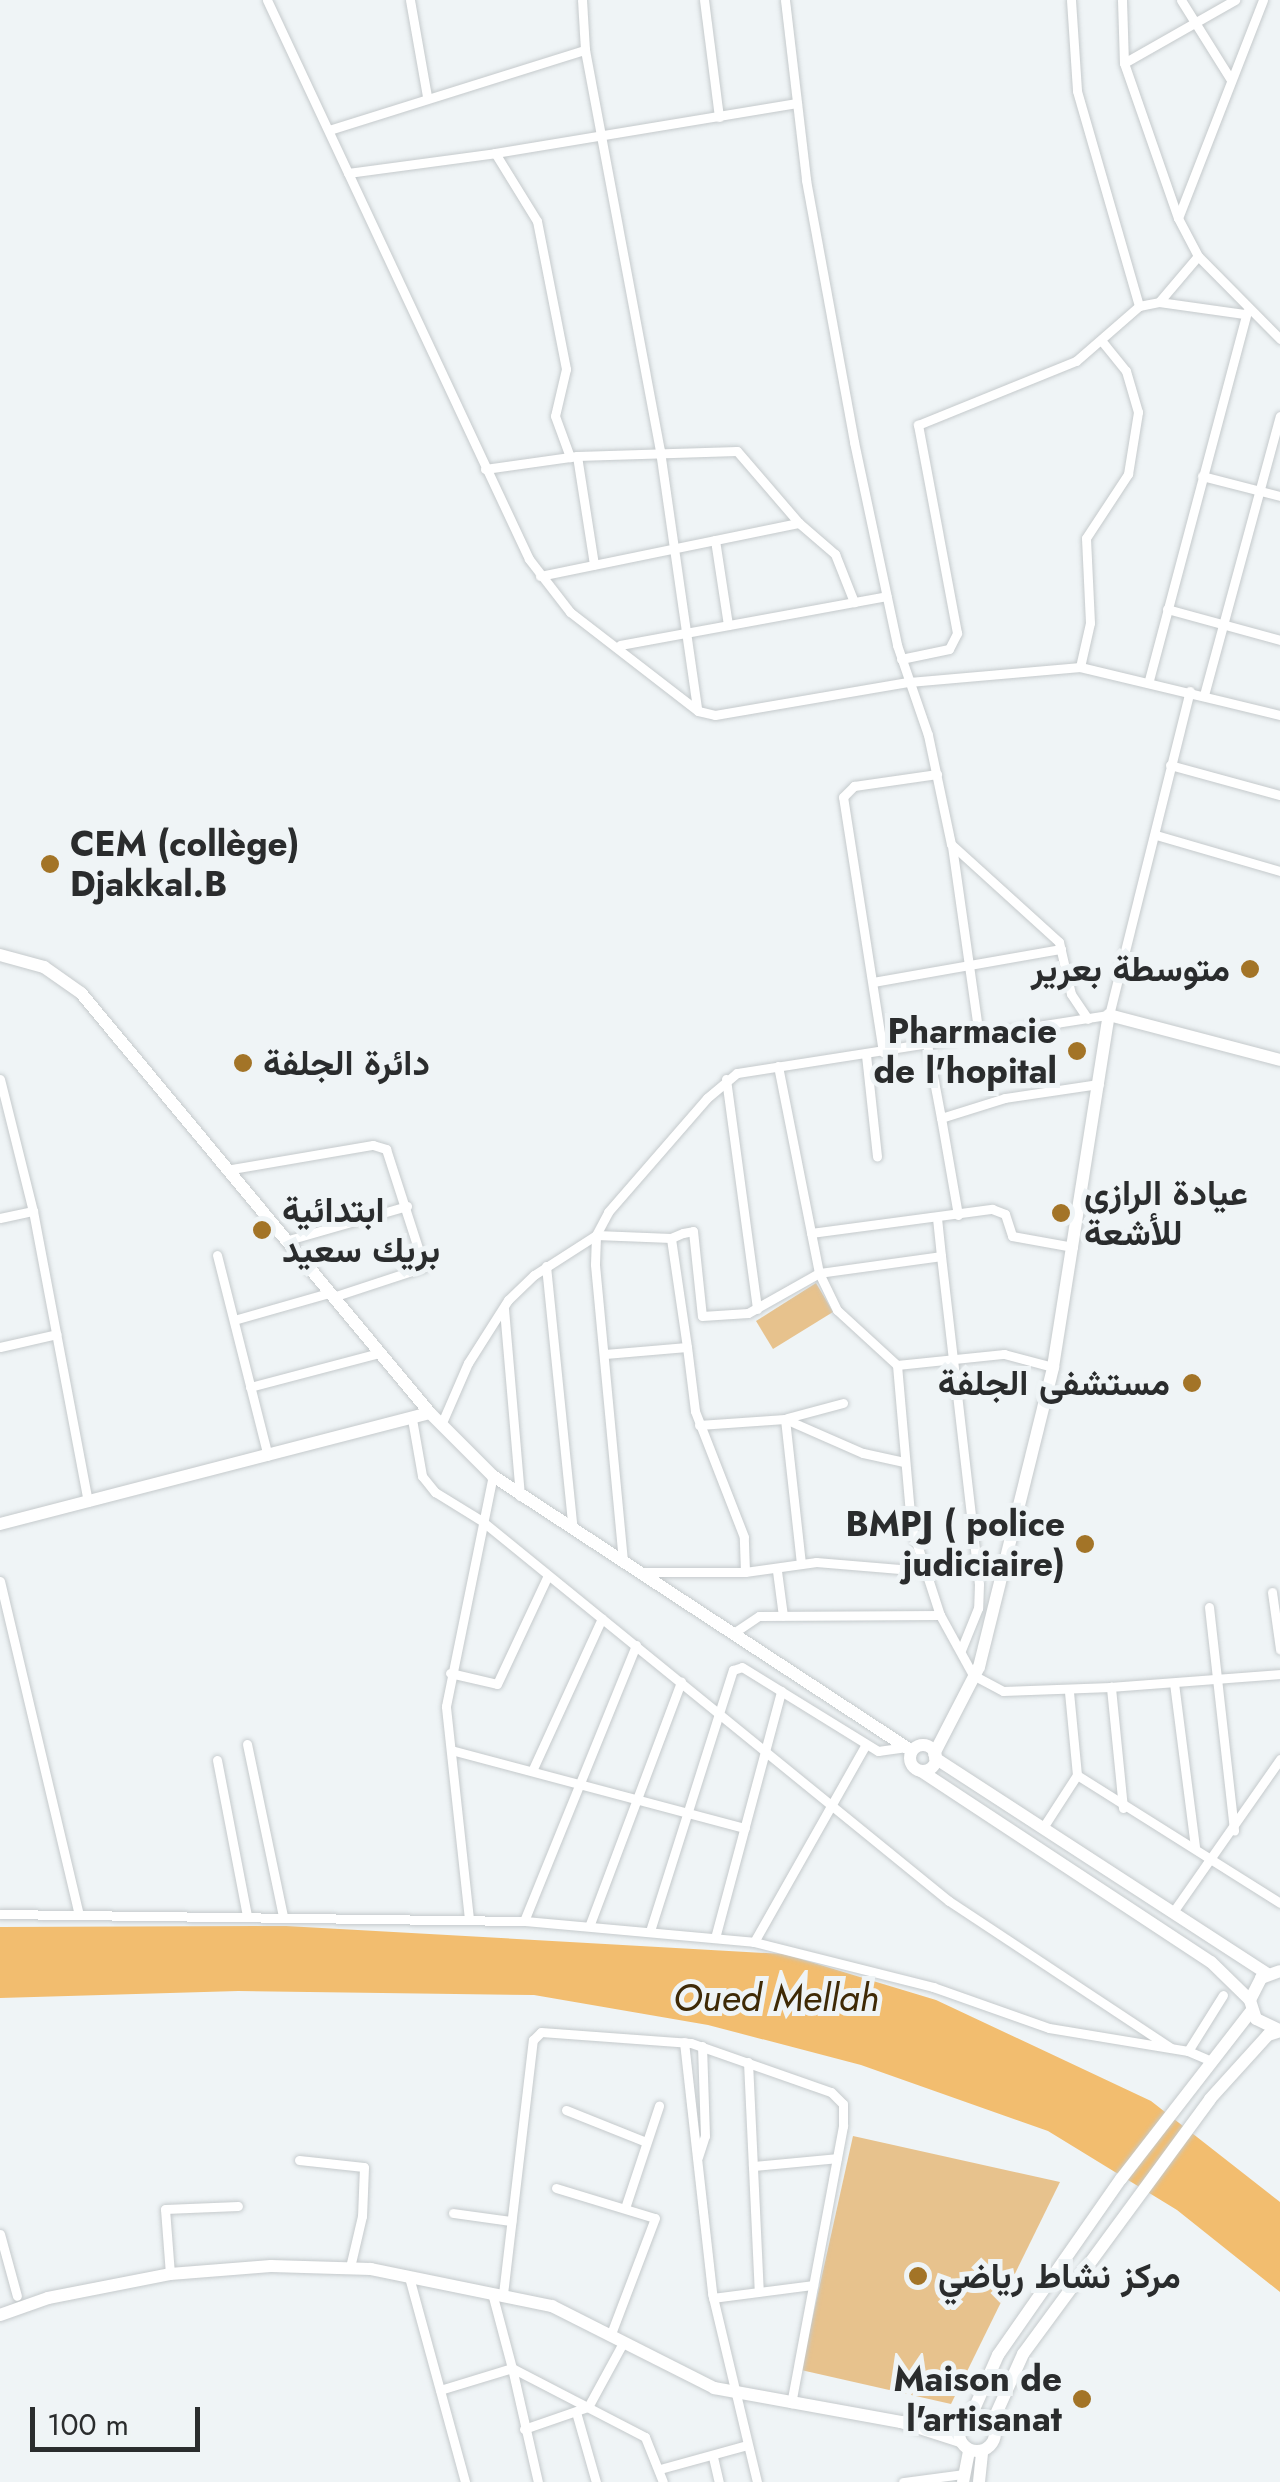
<!DOCTYPE html>
<html>
<head>
<meta charset="utf-8">
<style>
  body { margin:0 }
  #map { position:relative; width:1280px; height:2482px; overflow:hidden; background:#eff4f6; font-family:Jost,Vazirmatn,sans-serif }
  div>[style] { position:absolute }
  [style*='--x'] { left:calc(var(--x)*1px); top:calc(var(--y)*1px); width:calc(var(--w)*1px); rotate:calc(var(--a)*1deg) }
  .green>* { inset:0; background:#e7c28d }
  .water>* { inset:0; background:#f2bd6f }
  .roads { filter:drop-shadow(0 0 2px #c5cacc) drop-shadow(0 0 2px #c5cacc) }
  .street>* { height:9px; margin:-4.5px; padding:0 4.5px; transform-origin:4.5px; border-radius:4.5px; background:#fff }
  .secondary>* { height:12px; margin:-6px; padding:0 6px; transform-origin:6px; border-radius:6px; background:#fff }
  .secondary>.ring { margin:-6px; padding:0; box-sizing:content-box; background:none; border:12px solid #fff; border-radius:50% }
  .dots>* { width:28px; height:28px; translate:-50% -50%; box-sizing:border-box; border:5px solid #eff4f6; border-radius:50% }
  span { translate:-50% -50%; white-space:nowrap; text-align:center; line-height:1.15; -webkit-text-stroke:10px #eff4f6; paint-order:stroke }
  .poi-label { font-size:35px; color:#2a2c2d; font-weight:700 }
  .left { translate:0 -50%; text-align:left }
  .right { translate:-100% -50%; text-align:right }
  .water-label { font-size:38px; color:#3f2a06; font-style:italic }
  .scale { position:absolute; left:30px; top:2407px; width:170px; height:45px; box-sizing:border-box; border:5px solid #2a2c2d; border-top:0; padding-left:12px; font-size:30px; line-height:35px; white-space:nowrap; color:#2a2c2d; -webkit-text-stroke:8px #eff4f6; paint-order:stroke }
</style>
</head>
<body>
<div id="map">
  <div class="green">
    <i style="clip-path:polygon(816px 1283px,833px 1312px,773px 1349px,756px 1321px)"></i>
    <i style="clip-path:polygon(853px 2136px,1060px 2182px,951px 2404px,801px 2370px)"></i>
  </div>
  <div class="water">
    <i style="clip-path:polygon(286px 1926px,784px 1954px,936px 2000px,1151px 2101px,1280px 2202px,1280px 2292px,1177px 2210px,1048px 2131px,861px 2065px,708px 2025px,534px 1995px,238px 1991px,0 1998px,0 1927px)"></i>
  </div>
  <div class="roads">
    <div class="street">
      <i style="--x:267;--y:0;--w:617;--a:64.89"></i>
      <i style="--x:529;--y:559;--w:67;--a:52.3"></i>
      <i style="--x:570;--y:612;--w:162;--a:37.7"></i>
      <i style="--x:698;--y:711;--w:17;--a:13"></i>
      <i style="--x:715;--y:715;--w:197;--a:-9.7"></i>
      <i style="--x:909;--y:682;--w:172;--a:-5"></i>
      <i style="--x:1080;--y:667;--w:206;--a:13.5"></i>
      <i style="--x:410;--y:0;--w:97;--a:80"></i>
      <i style="--x:704;--y:0;--w:118;--a:82.7"></i>
      <i style="--x:785;--y:0;--w:181;--a:83.3"></i>
      <i style="--x:806;--y:180;--w:266;--a:79.6"></i>
      <i style="--x:854;--y:442;--w:208;--a:78"></i>
      <i style="--x:897;--y:645;--w:95;--a:71"></i>
      <i style="--x:928;--y:735;--w:111;--a:78.1"></i>
      <i style="--x:951;--y:844;--w:146;--a:42.2"></i>
      <i style="--x:1059;--y:942;--w:53;--a:77"></i>
      <i style="--x:1071;--y:994;--w:30;--a:56"></i>
      <i style="--x:1071;--y:0;--w:91;--a:86.2"></i>
      <i style="--x:1077;--y:91;--w:224;--a:73.9"></i>
      <i style="--x:1122;--y:0;--w:63;--a:88.2"></i>
      <i style="--x:1124;--y:63;--w:164;--a:70.8"></i>
      <i style="--x:1178;--y:218;--w:43;--a:62.2"></i>
      <i style="--x:1198;--y:256;--w:117;--a:45.3"></i>
      <i style="--x:1181;--y:0;--w:94;--a:58"></i>
      <i style="--x:585;--y:50;--w:408;--a:79.4"></i>
      <i style="--x:660;--y:451;--w:260;--a:81.8"></i>
      <i style="--x:1124;--y:63;--w:128;--a:-29.6"></i>
      <i style="--x:329;--y:130;--w:268;--a:-17.4"></i>
      <i style="--x:585;--y:50;--w:50;--a:-93.4"></i>
      <i style="--x:495;--y:153;--w:306;--a:-9.4"></i>
      <i style="--x:348;--y:173;--w:148;--a:-7.7"></i>
      <i style="--x:495;--y:153;--w:80;--a:58.3"></i>
      <i style="--x:537;--y:221;--w:151;--a:78.9"></i>
      <i style="--x:566;--y:369;--w:48;--a:103.2"></i>
      <i style="--x:555;--y:416;--w:44;--a:69.9"></i>
      <i style="--x:1178;--y:218;--w:234;--a:-68.7"></i>
      <i style="--x:1159;--y:302;--w:60;--a:-49.7"></i>
      <i style="--x:577;--y:456;--w:110;--a:81.1"></i>
      <i style="--x:485;--y:469;--w:93;--a:-8"></i>
      <i style="--x:577;--y:456;--w:160;--a:-1.8"></i>
      <i style="--x:737;--y:451;--w:95;--a:49.3"></i>
      <i style="--x:799;--y:523;--w:48;--a:40.7"></i>
      <i style="--x:835;--y:554;--w:52;--a:68.4"></i>
      <i style="--x:1202;--y:476;--w:81;--a:14.4"></i>
      <i style="--x:715;--y:540;--w:86;--a:81.3"></i>
      <i style="--x:540;--y:576;--w:264;--a:-11.6"></i>
      <i style="--x:1167;--y:609;--w:117;--a:15.3"></i>
      <i style="--x:620;--y:645;--w:271;--a:-10.4"></i>
      <i style="--x:901;--y:659;--w:49;--a:-11.8"></i>
      <i style="--x:949;--y:649;--w:18;--a:-63"></i>
      <i style="--x:957;--y:633;--w:212;--a:-100.6"></i>
      <i style="--x:918;--y:425;--w:170;--a:-22.1"></i>
      <i style="--x:1076;--y:361;--w:84;--a:-41.1"></i>
      <i style="--x:1139;--y:306;--w:20;--a:-11"></i>
      <i style="--x:1159;--y:302;--w:86;--a:8"></i>
      <i style="--x:1080;--y:667;--w:45;--a:-77.2"></i>
      <i style="--x:1090;--y:623;--w:85;--a:-92.7"></i>
      <i style="--x:1086;--y:538;--w:77;--a:-56.7"></i>
      <i style="--x:1128;--y:474;--w:63;--a:-80.8"></i>
      <i style="--x:1138;--y:412;--w:43;--a:-106.3"></i>
      <i style="--x:1126;--y:371;--w:36;--a:-129"></i>
      <i style="--x:1149;--y:680;--w:381;--a:-75.1"></i>
      <i style="--x:1204;--y:695;--w:289;--a:-74.8"></i>
      <i style="--x:1170;--y:765;--w:114;--a:15.3"></i>
      <i style="--x:1156;--y:835;--w:129;--a:16.2"></i>
      <i style="--x:952;--y:846;--w:192;--a:81.9"></i>
      <i style="--x:873;--y:982;--w:191;--a:-10"></i>
      <i style="--x:927;--y:1044;--w:75;--a:79.3"></i>
      <i style="--x:883;--y:1052;--w:258;--a:-98.9"></i>
      <i style="--x:843;--y:797;--w:16;--a:-45"></i>
      <i style="--x:854;--y:786;--w:84;--a:-8.2"></i>
      <i style="--x:866;--y:1055;--w:102;--a:83.8"></i>
      <i style="--x:778;--y:1066;--w:211;--a:78.8"></i>
      <i style="--x:819;--y:1273;--w:41;--a:64.1"></i>
      <i style="--x:837;--y:1310;--w:81;--a:42.5"></i>
      <i style="--x:897;--y:1365;--w:162;--a:85"></i>
      <i style="--x:911;--y:1526;--w:94;--a:72"></i>
      <i style="--x:940;--y:1615;--w:68;--a:61.2"></i>
      <i style="--x:973;--y:1675;--w:34;--a:28"></i>
      <i style="--x:1003;--y:1691;--w:108;--a:-2.1"></i>
      <i style="--x:0;--y:1079;--w:136;--a:76"></i>
      <i style="--x:33;--y:1211;--w:296;--a:79.3"></i>
      <i style="--x:726;--y:1079;--w:232;--a:82.3"></i>
      <i style="--x:226;--y:1170;--w:149;--a:-9.7"></i>
      <i style="--x:373;--y:1145;--w:14;--a:17"></i>
      <i style="--x:386;--y:1149;--w:124;--a:72.1"></i>
      <i style="--x:424;--y:1267;--w:96;--a:161.8"></i>
      <i style="--x:958;--y:1215;--w:98;--a:-99.9"></i>
      <i style="--x:941;--y:1118;--w:67;--a:-17.4"></i>
      <i style="--x:1005;--y:1098;--w:95;--a:-8.5"></i>
      <i style="--x:0;--y:1218;--w:34;--a:-12"></i>
      <i style="--x:937;--y:1218;--w:38;--a:84"></i>
      <i style="--x:811;--y:1233;--w:183;--a:-7.6"></i>
      <i style="--x:992;--y:1209;--w:14;--a:21"></i>
      <i style="--x:1005;--y:1214;--w:23;--a:72"></i>
      <i style="--x:1012;--y:1236;--w:62;--a:10.2"></i>
      <i style="--x:285;--y:1241;--w:127;--a:-16"></i>
      <i style="--x:217;--y:1255;--w:207;--a:75.8"></i>
      <i style="--x:546;--y:1266;--w:265;--a:84.2"></i>
      <i style="--x:504;--y:1309;--w:188;--a:85.1"></i>
      <i style="--x:234;--y:1320;--w:99;--a:-15.9"></i>
      <i style="--x:0;--y:1347;--w:58;--a:-12.8"></i>
      <i style="--x:605;--y:1354;--w:82;--a:-4.9"></i>
      <i style="--x:687;--y:1347;--w:110;--a:-98.4"></i>
      <i style="--x:671;--y:1238;--w:13;--a:-23"></i>
      <i style="--x:683;--y:1233;--w:10;--a:-11"></i>
      <i style="--x:693;--y:1231;--w:85;--a:84"></i>
      <i style="--x:702;--y:1316;--w:46;--a:-3.7"></i>
      <i style="--x:748;--y:1313;--w:81;--a:-29.4"></i>
      <i style="--x:819;--y:1273;--w:123;--a:-7.9"></i>
      <i style="--x:941;--y:1256;--w:330;--a:83.4"></i>
      <i style="--x:979;--y:1584;--w:24;--a:92"></i>
      <i style="--x:978;--y:1608;--w:45;--a:112"></i>
      <i style="--x:897;--y:1365;--w:108;--a:-5.9"></i>
      <i style="--x:1004;--y:1354;--w:51;--a:14.9"></i>
      <i style="--x:250;--y:1387;--w:133;--a:-14.8"></i>
      <i style="--x:787;--y:1418;--w:58;--a:-15"></i>
      <i style="--x:412;--y:1419;--w:58;--a:80"></i>
      <i style="--x:422;--y:1476;--w:21;--a:51"></i>
      <i style="--x:435;--y:1492;--w:55;--a:31.7"></i>
      <i style="--x:482;--y:1521;--w:602;--a:39.14"></i>
      <i style="--x:949;--y:1901;--w:265;--a:33.5"></i>
      <i style="--x:785;--y:1419;--w:85;--a:23.6"></i>
      <i style="--x:863;--y:1453;--w:42;--a:12.4"></i>
      <i style="--x:441;--y:1425;--w:68;--a:-66.5"></i>
      <i style="--x:468;--y:1363;--w:75;--a:-57.6"></i>
      <i style="--x:508;--y:1300;--w:36;--a:-44"></i>
      <i style="--x:534;--y:1275;--w:74;--a:-32.8"></i>
      <i style="--x:596;--y:1235;--w:75;--a:2.3"></i>
      <i style="--x:699;--y:1425;--w:86;--a:-4"></i>
      <i style="--x:785;--y:1419;--w:146;--a:83.7"></i>
      <i style="--x:623;--y:1561;--w:298;--a:-95.4"></i>
      <i style="--x:595;--y:1264;--w:29;--a:-88"></i>
      <i style="--x:596;--y:1235;--w:26;--a:-62"></i>
      <i style="--x:608;--y:1212;--w:151;--a:-49"></i>
      <i style="--x:707;--y:1098;--w:39;--a:-40"></i>
      <i style="--x:737;--y:1073;--w:376;--a:-8.9"></i>
      <i style="--x:1109;--y:1015;--w:334;--a:-76"></i>
      <i style="--x:777;--y:1571;--w:45;--a:82.4"></i>
      <i style="--x:643;--y:1572;--w:102;--a:0"></i>
      <i style="--x:745;--y:1572;--w:35;--a:-92"></i>
      <i style="--x:744;--y:1537;--w:135;--a:-111.3"></i>
      <i style="--x:695;--y:1411;--w:64;--a:-97.1"></i>
      <i style="--x:745;--y:1572;--w:72;--a:-8"></i>
      <i style="--x:816;--y:1562;--w:108;--a:4.8"></i>
      <i style="--x:0;--y:1581;--w:342;--a:76.7"></i>
      <i style="--x:1272;--y:1592;--w:58;--a:82"></i>
      <i style="--x:1209;--y:1607;--w:225;--a:83.6"></i>
      <i style="--x:732;--y:1634;--w:32;--a:-34"></i>
      <i style="--x:759;--y:1616;--w:181;--a:-0.3"></i>
      <i style="--x:450;--y:1673;--w:48;--a:13.2"></i>
      <i style="--x:497;--y:1684;--w:120;--a:-64.9"></i>
      <i style="--x:1174;--y:1683;--w:166;--a:82.7"></i>
      <i style="--x:247;--y:1744;--w:176;--a:78.2"></i>
      <i style="--x:451;--y:1750;--w:304;--a:14.9"></i>
      <i style="--x:217;--y:1760;--w:159;--a:79.1"></i>
      <i style="--x:532;--y:1771;--w:168;--a:-65.4"></i>
      <i style="--x:1077;--y:1775;--w:240;--a:32.2"></i>
      <i style="--x:1123;--y:1808;--w:122;--a:-95.7"></i>
      <i style="--x:1111;--y:1687;--w:169;--a:-4.4"></i>
      <i style="--x:1044;--y:1826;--w:61;--a:-57.1"></i>
      <i style="--x:1077;--y:1775;--w:83;--a:-95.5"></i>
      <i style="--x:1173;--y:1912;--w:187;--a:-55"></i>
      <i style="--x:0;--y:1914;--w:524;--a:0.77"></i>
      <i style="--x:524;--y:1921;--w:231;--a:5.2"></i>
      <i style="--x:754;--y:1942;--w:185;--a:14.1"></i>
      <i style="--x:933;--y:1987;--w:123;--a:19.5"></i>
      <i style="--x:1049;--y:2028;--w:141;--a:9.4"></i>
      <i style="--x:1188;--y:2051;--w:25;--a:23"></i>
      <i style="--x:469;--y:1919;--w:214;--a:-96.2"></i>
      <i style="--x:446;--y:1706;--w:235;--a:-78.5"></i>
      <i style="--x:524;--y:1921;--w:298;--a:-67.9"></i>
      <i style="--x:590;--y:1924;--w:259;--a:-69.4"></i>
      <i style="--x:650;--y:1931;--w:274;--a:-72.4"></i>
      <i style="--x:733;--y:1670;--w:9;--a:-18"></i>
      <i style="--x:742;--y:1667;--w:160;--a:31.7"></i>
      <i style="--x:878;--y:1751;--w:27;--a:-8"></i>
      <i style="--x:715;--y:1938;--w:256;--a:-75"></i>
      <i style="--x:754;--y:1942;--w:227;--a:-60.5"></i>
      <i style="--x:684;--y:2042;--w:253;--a:83.6"></i>
      <i style="--x:712;--y:2293;--w:194;--a:76.6"></i>
      <i style="--x:1188;--y:2051;--w:66;--a:-58"></i>
      <i style="--x:748;--y:2062;--w:230;--a:87.3"></i>
      <i style="--x:566;--y:2110;--w:86;--a:21.8"></i>
      <i style="--x:698;--y:2157;--w:22;--a:-72"></i>
      <i style="--x:705;--y:2136;--w:90;--a:-91.9"></i>
      <i style="--x:299;--y:2160;--w:65;--a:6.1"></i>
      <i style="--x:364;--y:2167;--w:49;--a:92.3"></i>
      <i style="--x:362;--y:2216;--w:52;--a:103.2"></i>
      <i style="--x:753;--y:2166;--w:84;--a:-5.4"></i>
      <i style="--x:556;--y:2188;--w:103;--a:16.9"></i>
      <i style="--x:655;--y:2218;--w:124;--a:110.8"></i>
      <i style="--x:625;--y:2208;--w:108;--a:-71.6"></i>
      <i style="--x:453;--y:2213;--w:59;--a:7.9"></i>
      <i style="--x:0;--y:2234;--w:64;--a:74.7"></i>
      <i style="--x:170;--y:2274;--w:65;--a:-94.4"></i>
      <i style="--x:165;--y:2209;--w:73;--a:-2.4"></i>
      <i style="--x:409;--y:2277;--w:213;--a:74.7"></i>
      <i style="--x:492;--y:2293;--w:78;--a:75.1"></i>
      <i style="--x:512;--y:2368;--w:150;--a:27.4"></i>
      <i style="--x:645;--y:2437;--w:48;--a:68.2"></i>
      <i style="--x:503;--y:2294;--w:256;--a:-83.3"></i>
      <i style="--x:533;--y:2040;--w:11;--a:-45"></i>
      <i style="--x:541;--y:2032;--w:150;--a:4.2"></i>
      <i style="--x:691;--y:2043;--w:148;--a:19.3"></i>
      <i style="--x:831;--y:2092;--w:17;--a:45"></i>
      <i style="--x:843;--y:2104;--w:22;--a:90"></i>
      <i style="--x:843;--y:2126;--w:282;--a:100.6"></i>
      <i style="--x:713;--y:2298;--w:101;--a:-7.4"></i>
      <i style="--x:440;--y:2390;--w:75;--a:-17"></i>
      <i style="--x:512;--y:2368;--w:117;--a:77.2"></i>
      <i style="--x:576;--y:2412;--w:73;--a:74.1"></i>
      <i style="--x:524;--y:2429;--w:68;--a:-19"></i>
      <i style="--x:588;--y:2407;--w:75;--a:-61.4"></i>
      <i style="--x:713;--y:2457;--w:26;--a:77"></i>
      <i style="--x:660;--y:2469;--w:90;--a:-15.4"></i>
      <i style="--x:903;--y:2482;--w:61;--a:-7.6"></i>
    </div>
    <div class="secondary">
      <i style="--x:0;--y:955;--w:46;--a:15.3"></i>
      <i style="--x:44;--y:967;--w:45;--a:35.1"></i>
      <i style="--x:81;--y:993;--w:546;--a:50.28"></i>
      <i style="--x:430;--y:1413;--w:89;--a:45"></i>
      <i style="--x:493;--y:1476;--w:501;--a:33.28"></i>
      <i style="--x:0;--y:1524;--w:444;--a:-14.5"></i>
      <i class="ring" style="left:910px;top:1745px;width:14px;height:14px"></i>
      <i style="--x:934;--y:1754;--w:98;--a:-62.7"></i>
      <i style="--x:979;--y:1667;--w:309;--a:-76.1"></i>
      <i style="--x:1053;--y:1367;--w:356;--a:-81"></i>
      <i style="--x:1109;--y:1015;--w:177;--a:14.7"></i>
      <i style="--x:935;--y:1758;--w:397;--a:33"></i>
      <i style="--x:921;--y:1771;--w:347;--a:33.4"></i>
      <i style="--x:1211;--y:1962;--w:54;--a:44.3"></i>
      <i style="--x:1279;--y:2030;--w:25;--a:-154"></i>
      <i style="--x:1256;--y:2019;--w:20;--a:-108"></i>
      <i style="--x:1250;--y:2000;--w:25;--a:-63"></i>
      <i style="--x:1261;--y:1978;--w:20;--a:-20"></i>
      <i style="--x:0;--y:2315;--w:51;--a:-19.5"></i>
      <i style="--x:48;--y:2298;--w:124;--a:-11.1"></i>
      <i style="--x:170;--y:2274;--w:101;--a:-4.5"></i>
      <i style="--x:271;--y:2266;--w:100;--a:1.7"></i>
      <i style="--x:371;--y:2269;--w:185;--a:11.6"></i>
      <i style="--x:552;--y:2306;--w:182;--a:26.8"></i>
      <i style="--x:714;--y:2388;--w:190;--a:10.3"></i>
      <i style="--x:901;--y:2422;--w:62;--a:17.9"></i>
      <i class="ring" style="left:959px;top:2415px;width:24px;height:24px"></i>
      <i style="--x:971;--y:2416;--w:67;--a:-66.1"></i>
      <i style="--x:998;--y:2355;--w:215;--a:-55.1"></i>
      <i style="--x:1121;--y:2179;--w:214;--a:-52.2"></i>
      <i style="--x:901;--y:2422;--w:62;--a:-1.8"></i>
      <i style="--x:992;--y:2423;--w:76;--a:-65.8"></i>
      <i style="--x:1023;--y:2354;--w:316;--a:-53.7"></i>
      <i style="--x:1210;--y:2099;--w:86;--a:-47.8"></i>
      <i style="--x:1268;--y:2035;--w:13;--a:-18"></i>
      <i style="--x:963;--y:2482;--w:33;--a:-79"></i>
      <i style="--x:979;--y:2482;--w:31;--a:-84"></i>
    </div>
  </div>
  <div class="dots">
    <i style="left:50px;top:864px;background:#a37427"></i>
    <i style="left:1250px;top:969px;background:#a37427"></i>
    <i style="left:1077px;top:1051px;background:#a37427"></i>
    <i style="left:243px;top:1063px;background:#a37427"></i>
    <i style="left:1061px;top:1213px;background:#a37427"></i>
    <i style="left:262px;top:1230px;background:#a37427"></i>
    <i style="left:1192px;top:1383px;background:#a37427"></i>
    <i style="left:1085px;top:1544px;background:#a37427"></i>
    <i style="left:918px;top:2276px;background:#a37427"></i>
    <i style="left:1082px;top:2399px;background:#a37427"></i>
  </div>
  <div class="poi-label">
    <span class="left" style="left:70px;top:864px">CEM (collège)<br>Djakkal.B</span>
    <span class="right" style="left:1230px;top:969px">متوسطة بعرير</span>
    <span class="right" style="left:1057px;top:1051px">Pharmacie<br>de l'hopital</span>
    <span class="left" style="left:263px;top:1063px">دائرة الجلفة</span>
    <span class="left" style="left:1084px;top:1213px">عيادة الرازي<br>للأشعة</span>
    <span class="left" style="left:282px;top:1230px">ابتدائية<br>بريك سعيد</span>
    <span class="right" style="left:1170px;top:1383px">مستشفى الجلفة</span>
    <span class="right" style="left:1065px;top:1544px">BMPJ ( police<br>judiciaire)</span>
    <span class="left" style="left:938px;top:2276px">مركز نشاط رياضي</span>
    <span class="right" style="left:1062px;top:2399px">Maison de<br>l'artisanat</span>
  </div>
  <div class="water-label">
    <span style="left:776px;top:1998px">Oued Mellah</span>
  </div>
  <div class="scale">100 m</div>
</div>
</body>
</html>
